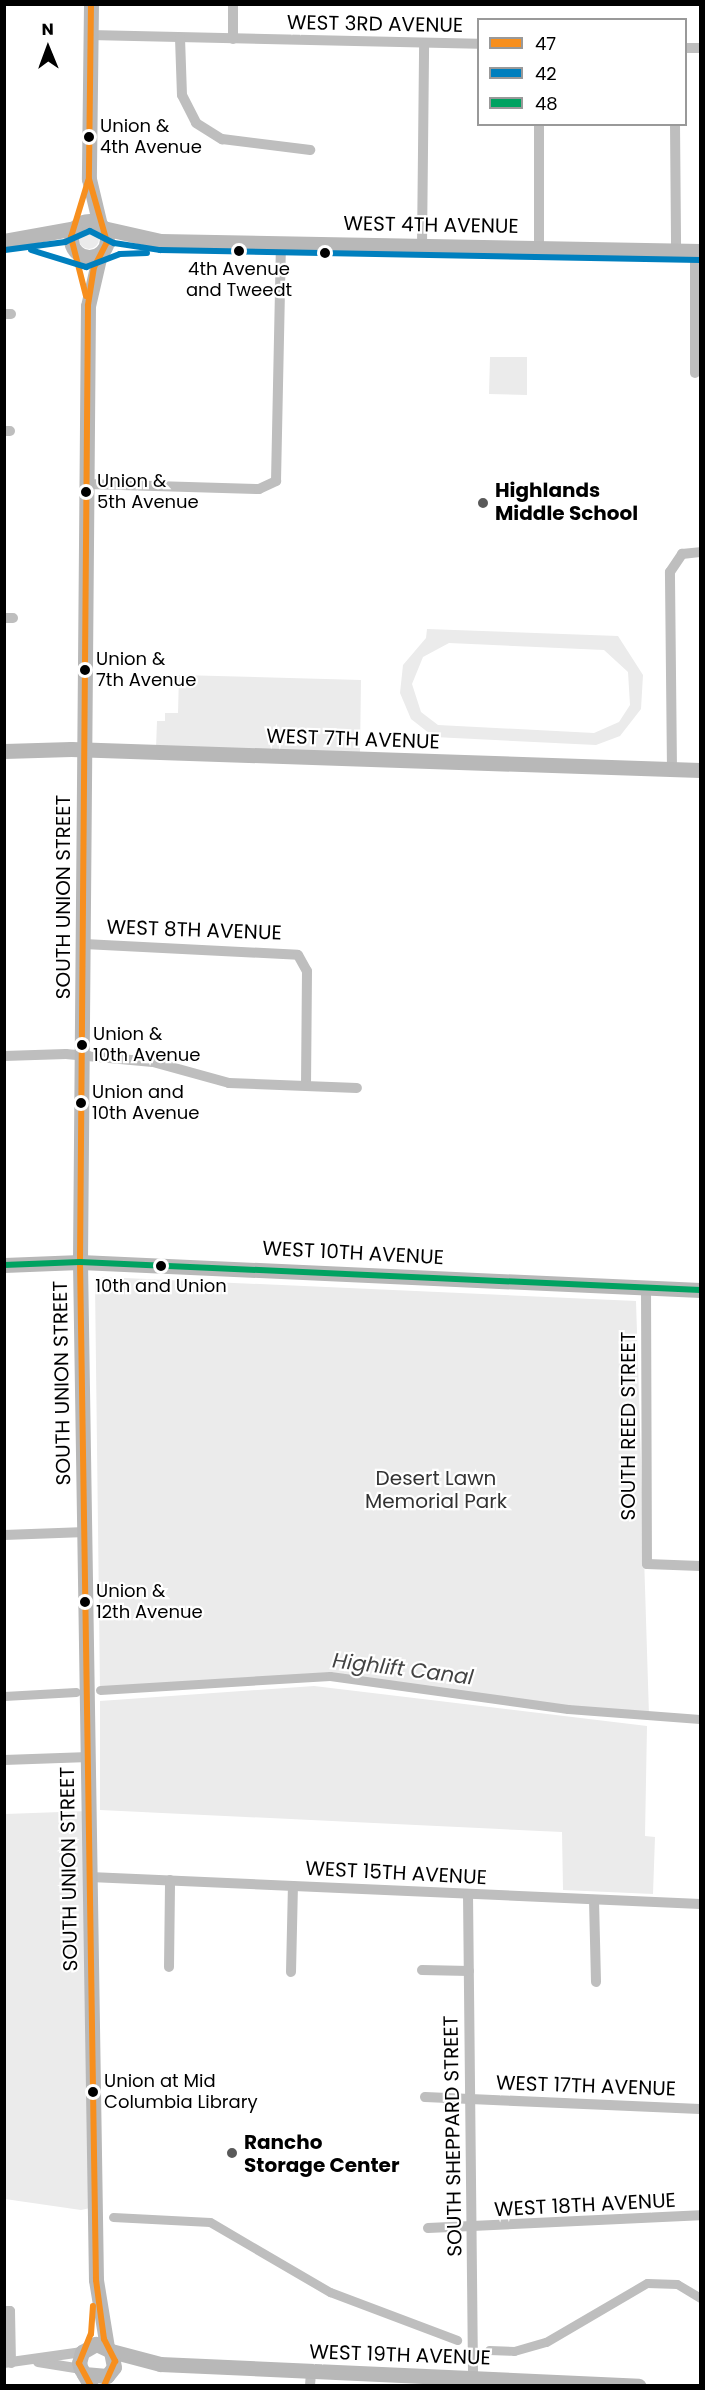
<!DOCTYPE html>
<html>
<head>
<meta charset="utf-8">
<style>
  body { margin:0 }
  #map { position:relative; width:705px; height:2390px; overflow:hidden; background:#fff; font-family:Poppins,sans-serif }
  div>[style] { position:absolute }
  [style*='--x'] { left:calc(var(--x)*1px); top:calc(var(--y)*1px); width:calc(var(--w)*1px); rotate:calc(var(--a)*1deg) }
  .green>* { inset:0; background:#ebebeb }
  .round { border-radius:50% }
  .canal>* { height:9px; margin:-4.5px; padding:0 4.5px; transform-origin:4.5px; border-radius:4.5px; background:#bebebe }
  .street>* { height:10px; margin:-5px; padding:0 5px; transform-origin:5px; border-radius:5px; background:#bebebe }
  .secondary>* { height:15px; margin:-7.5px; padding:0 7.5px; transform-origin:7.5px; border-radius:7.5px; background:#b8b8b8 }
  .secondary>.ring { margin:-7.5px; padding:0; box-sizing:content-box; background:none; border:15px solid #b8b8b8; border-radius:50% }
  .bus-1>* { height:6px; margin:-3px; padding:0 3px; transform-origin:3px; border-radius:3px; background:#f78f1e }
  .bus-2>* { height:6px; margin:-3px; padding:0 3px; transform-origin:3px; border-radius:3px; background:#007fbe }
  .bus-3>* { height:6px; margin:-3px; padding:0 3px; transform-origin:3px; border-radius:3px; background:#00a261 }
  .dots>* { width:16px; height:16px; translate:-50% -50%; box-sizing:border-box; border:3px solid #fff; border-radius:50% }
  span { translate:-50% -50%; white-space:nowrap; text-align:center; line-height:1.15; -webkit-text-stroke:4.5px #fff; paint-order:stroke }
  .bus-label { font-size:18px; color:#000 }
  .left { translate:0 -50%; text-align:left }
  .street-label { font-size:20px; color:#000 }
  .poi-label { font-size:20px; color:#000; font-weight:700 }
  .park-label { font-size:20px; color:#323232 }
  .water-label { font-size:21px; color:#434343; font-style:italic }
  .frame { position:absolute; inset:0; border:6px solid #000; pointer-events:none }
  .legend { position:absolute; left:477px; top:18px; width:210px; height:108px; box-sizing:border-box; background:#fff; border:2px solid #999; margin:0; padding:8px 10px; list-style:none; font-size:18px; color:#000 }
  .legend li { display:flex; align-items:center; gap:12px; height:30px }
  .legend b { width:30px; border:2px solid #999 }
  .north { position:absolute; left:18px; top:18px; width:60px; height:60px; -webkit-text-stroke:4px #fff; paint-order:stroke; rotate:359deg; font-size:16px; font-weight:700; line-height:24px; text-align:center; color:#000 }
  .north::after { content:''; display:block; margin:auto; width:21px; height:27px; background:#000; clip-path:polygon(50% 0,100% 100%,50% 72%,0 100%) }
</style>
</head>
<body>
<div id="map">
  <div class="green">
    <i class="round" style="left:79px;top:229px;width:20px;height:20px"></i>
    <i style="clip-path:polygon(490px 357px,527px 357px,527px 395px,489px 394px)"></i>
    <i style="clip-path:polygon(evenodd,427px 629px,618px 636px,643px 675px,641px 709px,620px 736px,596px 745px,434px 737px,411px 719px,400px 693px,403px 665px,426px 638px,427px 629px,449px 643px,604px 650px,628px 672px,630px 705px,619px 722px,594px 733px,438px 725px,421px 712px,412px 684px,423px 657px,449px 643px)"></i>
    <i style="clip-path:polygon(179px 675px,361px 680px,360px 754px,156px 748px,157px 721px,165px 721px,165px 713px,178px 713px)"></i>
    <i style="clip-path:polygon(103px 1277px,636px 1301px,649px 1715px,326px 1677px,100px 1691px,95px 1284px)"></i>
    <i style="clip-path:polygon(314px 1686px,647px 1726px,645px 1836px,655px 1837px,653px 1894px,563px 1890px,562px 1832px,100px 1810px,100px 1701px)"></i>
    <i style="clip-path:polygon(89px 1811px,95px 2207px,81px 2210px,5px 2199px,5px 1814px)"></i>
  </div>
  <div class="canal">
    <i style="--x:100;--y:1690;--w:230;--a:-3.5"></i>
    <i style="--x:330;--y:1676;--w:240;--a:7.9"></i>
    <i style="--x:568;--y:1709;--w:132;--a:4.3"></i>
    <i style="--x:4;--y:1696;--w:72;--a:-3.2"></i>
    <i style="--x:113;--y:2217;--w:97;--a:3"></i>
    <i style="--x:210;--y:2222;--w:139;--a:30.3"></i>
    <i style="--x:330;--y:2292;--w:136;--a:20.7"></i>
    <i style="--x:489;--y:2350;--w:25;--a:2"></i>
    <i style="--x:514;--y:2351;--w:33;--a:-16"></i>
    <i style="--x:546;--y:2342;--w:117;--a:-30.3"></i>
    <i style="--x:647;--y:2283;--w:30;--a:2"></i>
    <i style="--x:677;--y:2284;--w:27;--a:31"></i>
  </div>
  <div class="street">
    <i style="--x:90;--y:35;--w:388;--a:1.3"></i>
    <i style="--x:180;--y:38;--w:57;--a:88"></i>
    <i style="--x:182;--y:95;--w:31;--a:63"></i>
    <i style="--x:196;--y:123;--w:31;--a:32"></i>
    <i style="--x:222;--y:139;--w:89;--a:7.1"></i>
    <i style="--x:233;--y:39;--w:35;--a:-90"></i>
    <i style="--x:686;--y:48;--w:14;--a:0"></i>
    <i style="--x:539;--y:124;--w:124;--a:90"></i>
    <i style="--x:675;--y:124;--w:127;--a:89.5"></i>
    <i style="--x:422;--y:246;--w:203;--a:-89.4"></i>
    <i style="--x:4;--y:314;--w:7;--a:0"></i>
    <i style="--x:695;--y:373;--w:122;--a:-90"></i>
    <i style="--x:4;--y:431;--w:6;--a:0"></i>
    <i style="--x:87;--y:484;--w:172;--a:1.7"></i>
    <i style="--x:259;--y:489;--w:19;--a:-25"></i>
    <i style="--x:276;--y:481;--w:238;--a:-88.8"></i>
    <i style="--x:4;--y:618;--w:9;--a:0"></i>
    <i style="--x:672;--y:769;--w:197;--a:-90.6"></i>
    <i style="--x:670;--y:572;--w:22;--a:-56"></i>
    <i style="--x:682;--y:554;--w:18;--a:-6"></i>
    <i style="--x:84;--y:944;--w:214;--a:2.9"></i>
    <i style="--x:298;--y:955;--w:18;--a:61"></i>
    <i style="--x:307;--y:971;--w:115;--a:90.5"></i>
    <i style="--x:4;--y:1056;--w:62;--a:-1.8"></i>
    <i style="--x:66;--y:1054;--w:87;--a:5.3"></i>
    <i style="--x:153;--y:1062;--w:79;--a:15.4"></i>
    <i style="--x:229;--y:1083;--w:128;--a:2.2"></i>
    <i style="--x:646;--y:1287;--w:277;--a:89.8"></i>
    <i style="--x:647;--y:1564;--w:53;--a:2.2"></i>
    <i style="--x:4;--y:1535;--w:82;--a:-2.1"></i>
    <i style="--x:4;--y:1760;--w:85;--a:-2"></i>
    <i style="--x:90;--y:1877;--w:611;--a:2.53"></i>
    <i style="--x:468;--y:1894;--w:484;--a:89.4"></i>
    <i style="--x:594;--y:1900;--w:82;--a:88.6"></i>
    <i style="--x:169;--y:1967;--w:87;--a:-89.3"></i>
    <i style="--x:422;--y:1970;--w:47;--a:1.2"></i>
    <i style="--x:291;--y:1972;--w:86;--a:-88.7"></i>
    <i style="--x:425;--y:2097;--w:275;--a:2.5"></i>
    <i style="--x:428;--y:2228;--w:272;--a:-2.7"></i>
    <i style="--x:4;--y:2311;--w:6;--a:0"></i>
    <i style="--x:10;--y:2311;--w:52;--a:88.9"></i>
    <i style="--x:38;--y:2362;--w:44;--a:9.2"></i>
    <i style="--x:4;--y:2363;--w:79;--a:-8"></i>
    <i style="--x:310;--y:2386;--w:13;--a:-86"></i>
  </div>
  <div class="secondary">
    <i style="--x:91;--y:4;--w:175;--a:90.7"></i>
    <i style="--x:89;--y:179;--w:47;--a:76.6"></i>
    <i class="ring" style="left:71px;top:221px;width:21px;height:21px"></i>
    <i style="--x:103;--y:228;--w:58;--a:12.8"></i>
    <i style="--x:160;--y:241;--w:540;--a:1.06"></i>
    <i style="--x:4;--y:241;--w:72;--a:-10.4"></i>
    <i style="--x:100;--y:254;--w:53;--a:103"></i>
    <i style="--x:88;--y:306;--w:956;--a:90.48"></i>
    <i style="--x:80;--y:1262;--w:1018;--a:89.1"></i>
    <i style="--x:96;--y:2280;--w:68;--a:80.7"></i>
    <i style="--x:4;--y:751;--w:67;--a:-1.7"></i>
    <i style="--x:71;--y:749;--w:629;--a:1.91"></i>
    <i style="--x:4;--y:1265;--w:76;--a:-2.3"></i>
    <i style="--x:80;--y:1262;--w:621;--a:2.59"></i>
    <i style="--x:111;--y:2351;--w:51;--a:14.9"></i>
    <i style="--x:160;--y:2364;--w:479;--a:2.6"></i>
    <i style="--x:84;--y:2374;--w:23;--a:5"></i>
    <i style="--x:107;--y:2376;--w:11;--a:-52"></i>
    <i style="--x:114;--y:2367;--w:16;--a:-101"></i>
    <i style="--x:111;--y:2351;--w:17;--a:-155"></i>
    <i style="--x:96;--y:2344;--w:16;--a:150"></i>
    <i style="--x:82;--y:2352;--w:11;--a:105"></i>
    <i style="--x:79;--y:2363;--w:6;--a:72"></i>
    <i style="--x:81;--y:2369;--w:20;--a:60"></i>
  </div>
  <div class="bus-1">
    <i style="--x:91;--y:4;--w:175;--a:90.7"></i>
    <i style="--x:89;--y:179;--w:66;--a:74.1"></i>
    <i style="--x:107;--y:242;--w:28;--a:117"></i>
    <i style="--x:94;--y:267;--w:39;--a:99"></i>
    <i style="--x:88;--y:306;--w:956;--a:90.48"></i>
    <i style="--x:80;--y:1262;--w:1018;--a:89.1"></i>
    <i style="--x:96;--y:2280;--w:60;--a:82.3"></i>
    <i style="--x:104;--y:2339;--w:25;--a:63"></i>
    <i style="--x:115;--y:2361;--w:27;--a:114"></i>
    <i style="--x:86;--y:296;--w:61;--a:-104.3"></i>
    <i style="--x:71;--y:237;--w:59;--a:-73.1"></i>
    <i style="--x:91;--y:2386;--w:26;--a:-118"></i>
    <i style="--x:79;--y:2363;--w:31;--a:-68"></i>
    <i style="--x:91;--y:2334;--w:28;--a:-86"></i>
  </div>
  <div class="bus-2">
    <i style="--x:5;--y:250;--w:61;--a:-7.6"></i>
    <i style="--x:65;--y:242;--w:27;--a:-24"></i>
    <i style="--x:90;--y:231;--w:27;--a:27"></i>
    <i style="--x:114;--y:243;--w:47;--a:8.7"></i>
    <i style="--x:160;--y:250;--w:540;--a:1.06"></i>
    <i style="--x:31;--y:250;--w:58;--a:17.2"></i>
    <i style="--x:86;--y:267;--w:36;--a:-21"></i>
    <i style="--x:120;--y:254;--w:27;--a:-2"></i>
  </div>
  <div class="bus-3">
    <i style="--x:4;--y:1265;--w:76;--a:-2.3"></i>
    <i style="--x:80;--y:1262;--w:621;--a:2.59"></i>
  </div>
  <div class="dots">
    <i style="left:89px;top:137px;background:#000"></i>
    <i style="left:239px;top:251px;background:#000"></i>
    <i style="left:325px;top:253px;background:#000"></i>
    <i style="left:86px;top:492px;background:#000"></i>
    <i style="left:483px;top:503px;background:#595959"></i>
    <i style="left:85px;top:670px;background:#000"></i>
    <i style="left:82px;top:1045px;background:#000"></i>
    <i style="left:81px;top:1103px;background:#000"></i>
    <i style="left:161px;top:1266px;background:#000"></i>
    <i style="left:85px;top:1602px;background:#000"></i>
    <i style="left:93px;top:2092px;background:#000"></i>
    <i style="left:232px;top:2153px;background:#595959"></i>
  </div>
  <div class="bus-label">
    <span class="left" style="left:100px;top:137px">Union &amp;<br>4th Avenue</span>
    <span style="left:239px;top:280px">4th Avenue<br>and Tweedt</span>
    <span class="left" style="left:97px;top:492px">Union &amp;<br>5th Avenue</span>
    <span class="left" style="left:96px;top:670px">Union &amp;<br>7th Avenue</span>
    <span class="left" style="left:93px;top:1045px">Union &amp;<br>10th Avenue</span>
    <span class="left" style="left:92px;top:1103px">Union and<br>10th Avenue</span>
    <span style="left:161px;top:1286px">10th and Union</span>
    <span class="left" style="left:96px;top:1602px">Union &amp;<br>12th Avenue</span>
    <span class="left" style="left:104px;top:2092px">Union at Mid<br>Columbia Library</span>
  </div>
  <div class="street-label">
    <span style="left:375px;top:24px;rotate:1deg">WEST 3RD AVENUE</span>
    <span style="left:431px;top:225px;rotate:1deg">WEST 4TH AVENUE</span>
    <span style="left:353px;top:739px;rotate:2deg">WEST 7TH AVENUE</span>
    <span style="left:63px;top:897px;rotate:-90deg">SOUTH UNION STREET</span>
    <span style="left:194px;top:930px;rotate:2deg">WEST 8TH AVENUE</span>
    <span style="left:353px;top:1253px;rotate:3deg">WEST 10TH AVENUE</span>
    <span style="left:62px;top:1383px;rotate:-91deg">SOUTH UNION STREET</span>
    <span style="left:628px;top:1426px;rotate:-90deg">SOUTH REED STREET</span>
    <span style="left:69px;top:1869px;rotate:-91deg">SOUTH UNION STREET</span>
    <span style="left:396px;top:1873px;rotate:3deg">WEST 15TH AVENUE</span>
    <span style="left:586px;top:2086px;rotate:2deg">WEST 17TH AVENUE</span>
    <span style="left:453px;top:2136px;rotate:-91deg">SOUTH SHEPPARD STREET</span>
    <span style="left:585px;top:2205px;rotate:-3deg">WEST 18TH AVENUE</span>
    <span style="left:400px;top:2355px;rotate:2deg">WEST 19TH AVENUE</span>
  </div>
  <div class="poi-label">
    <span class="left" style="left:495px;top:502px">Highlands<br>Middle School</span>
    <span class="left" style="left:244px;top:2154px">Rancho<br>Storage Center</span>
  </div>
  <div class="park-label">
    <span style="left:436px;top:1490px">Desert Lawn<br>Memorial Park</span>
  </div>
  <div class="water-label">
    <span style="left:403px;top:1669px;rotate:7deg">Highlift Canal</span>
  </div>
  <div class="frame"></div>
  <ul class="legend">
  <li><b style="height:8px;background:#f78f1e"></b>47</li>
  <li><b style="height:8px;background:#007fbe"></b>42</li>
  <li><b style="height:8px;background:#00a261"></b>48</li>
  </ul>
  <div class="north">N</div>
</div>
</body>
</html>
